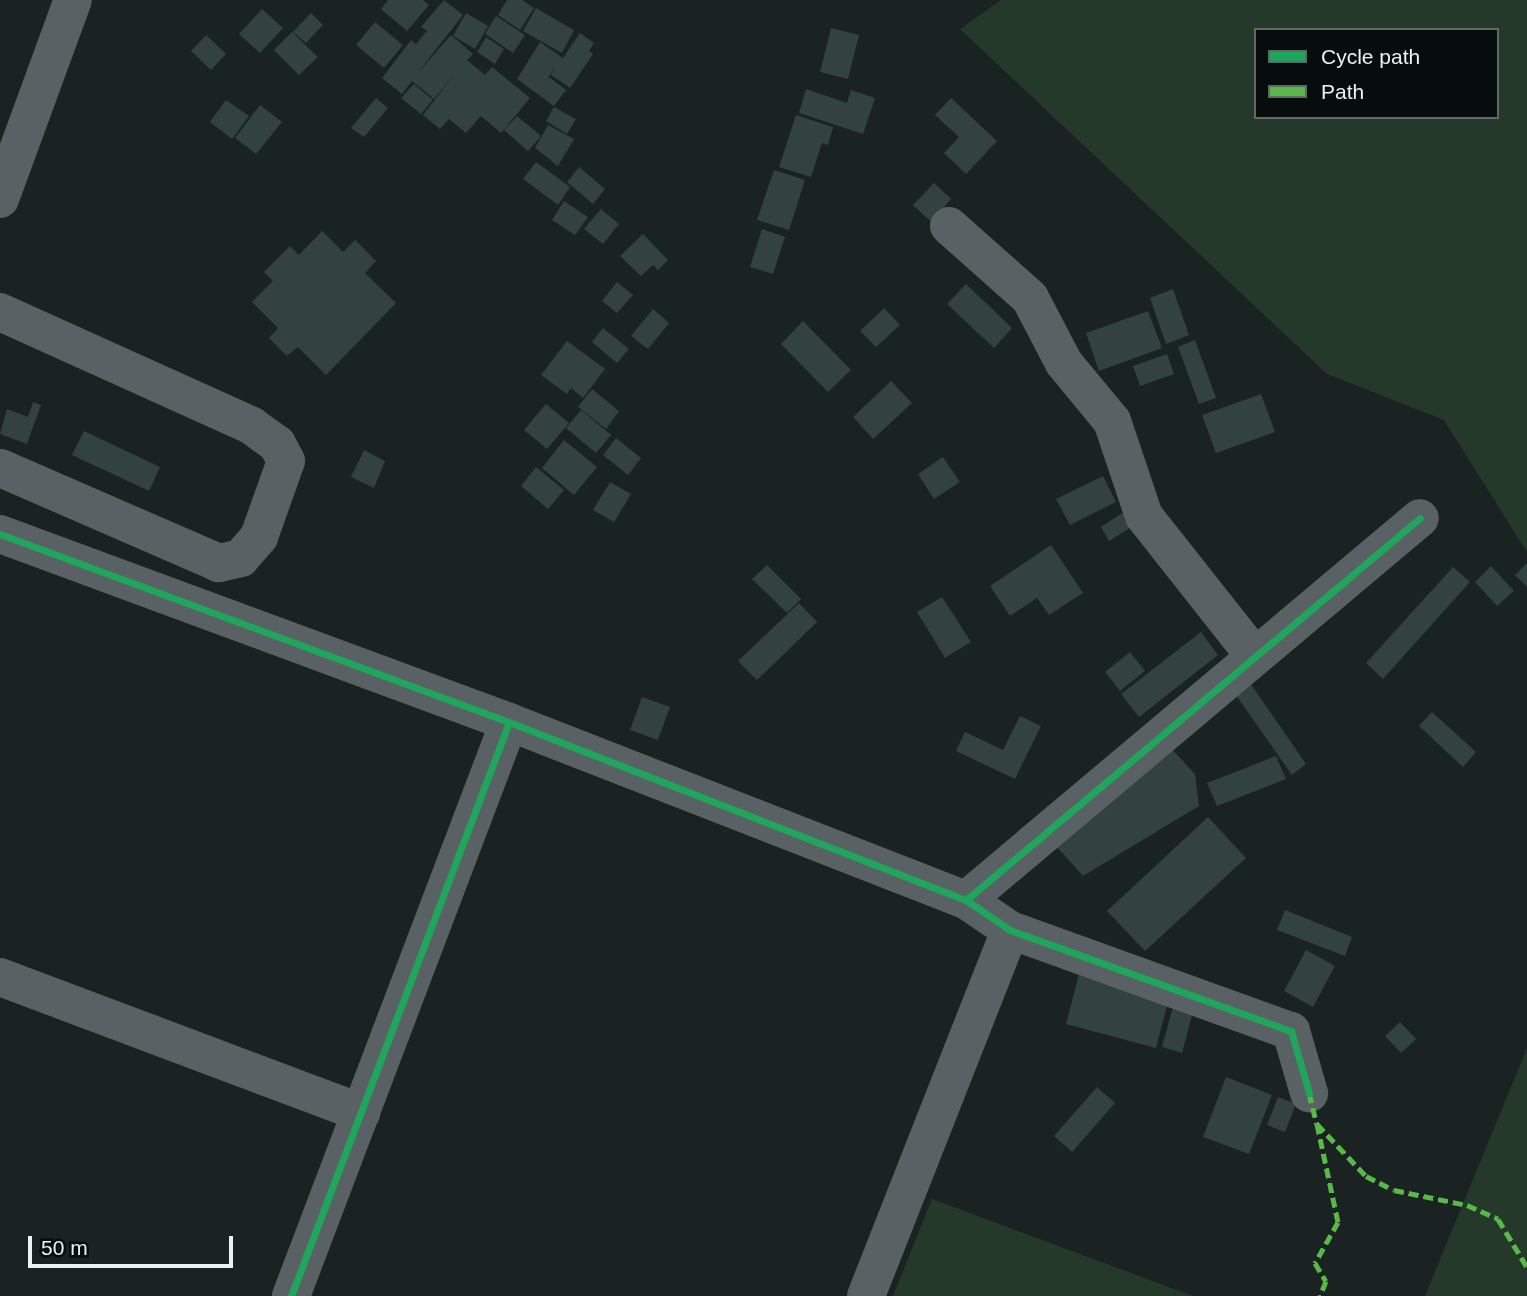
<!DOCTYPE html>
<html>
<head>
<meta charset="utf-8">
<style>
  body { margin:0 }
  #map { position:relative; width:1527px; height:1296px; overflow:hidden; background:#1a2222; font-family:Arial,sans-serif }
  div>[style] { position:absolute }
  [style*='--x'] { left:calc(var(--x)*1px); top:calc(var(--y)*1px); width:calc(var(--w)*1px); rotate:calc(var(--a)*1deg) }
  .green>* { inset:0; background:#25392a }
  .building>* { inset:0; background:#32423f }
  .minor>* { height:38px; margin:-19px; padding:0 19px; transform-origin:19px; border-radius:19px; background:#596164 }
  .quiet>* { height:5px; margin-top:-2.5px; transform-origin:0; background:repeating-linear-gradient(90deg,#58b947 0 10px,transparent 0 15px) }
  .cycleway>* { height:7px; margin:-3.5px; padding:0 3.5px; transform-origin:3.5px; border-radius:3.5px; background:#20a55d }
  span { translate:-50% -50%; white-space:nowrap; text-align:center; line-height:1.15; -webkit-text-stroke:5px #070c0d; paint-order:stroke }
  .legend { position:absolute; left:1254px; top:28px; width:245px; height:91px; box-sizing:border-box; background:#070c0d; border:2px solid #626869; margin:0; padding:9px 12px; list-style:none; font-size:21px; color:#eaf2f2 }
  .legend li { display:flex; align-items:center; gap:14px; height:35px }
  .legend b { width:35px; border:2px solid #626869 }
  .scale { position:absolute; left:28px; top:1236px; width:205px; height:32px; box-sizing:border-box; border:4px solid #eaf2f2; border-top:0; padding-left:9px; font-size:21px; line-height:24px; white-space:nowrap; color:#eaf2f2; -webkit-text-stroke:5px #070c0d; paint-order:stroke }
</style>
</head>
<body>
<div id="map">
  <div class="green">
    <i style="clip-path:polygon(evenodd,1001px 0,1527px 0,1527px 552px,1444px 420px,1327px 374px,960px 29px,1001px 0,1256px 30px,1497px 30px,1497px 117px,1256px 117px,1256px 30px)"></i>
    <i style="clip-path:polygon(1527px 1048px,1527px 1296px,1425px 1296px)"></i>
    <i style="clip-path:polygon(932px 1199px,1193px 1296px,893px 1296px)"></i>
  </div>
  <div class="building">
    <i style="clip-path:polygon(388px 0,423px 0,429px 5px,407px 31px,381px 9px)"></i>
    <i style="clip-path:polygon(444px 0,463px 15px,416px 75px,451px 35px,473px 54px,467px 60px,485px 75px,492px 67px,530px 98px,501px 133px,481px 116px,466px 133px,449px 119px,440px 129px,423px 115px,454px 75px,434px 99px,412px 81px,402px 94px,382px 78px,411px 40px,416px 44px,427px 31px,421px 27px)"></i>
    <i style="clip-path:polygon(507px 0,522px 0,534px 8px,520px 30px,498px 15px)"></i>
    <i style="clip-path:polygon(536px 8px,574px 30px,562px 53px,523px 31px)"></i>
    <i style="clip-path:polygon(262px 9px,283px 28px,260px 53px,239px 34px)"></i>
    <i style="clip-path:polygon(311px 13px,323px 25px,306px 43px,293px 32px)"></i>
    <i style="clip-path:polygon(466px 13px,488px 26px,475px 49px,453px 36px)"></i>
    <i style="clip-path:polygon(496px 16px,525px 35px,513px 53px,485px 34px)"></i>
    <i style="clip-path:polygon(375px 22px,403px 45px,384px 68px,356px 45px)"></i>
    <i style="clip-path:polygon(831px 28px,859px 35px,848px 79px,820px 72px)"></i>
    <i style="clip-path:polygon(292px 32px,318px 57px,299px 75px,274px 50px)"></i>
    <i style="clip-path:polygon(580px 33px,594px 43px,589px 51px,593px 54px,570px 88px,551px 75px,556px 66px,544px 84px,549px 77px,566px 90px,554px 106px,517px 79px,540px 42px,563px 58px)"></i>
    <i style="clip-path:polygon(206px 35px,226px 54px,211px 70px,191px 51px)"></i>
    <i style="clip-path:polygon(486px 37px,504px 49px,495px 64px,477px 52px)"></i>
    <i style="clip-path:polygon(414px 84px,433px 100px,421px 114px,401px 98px)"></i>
    <i style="clip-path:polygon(806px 89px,847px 103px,851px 90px,875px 98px,863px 134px,799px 113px)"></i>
    <i style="clip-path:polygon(376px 98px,388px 108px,364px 137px,351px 128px)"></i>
    <i style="clip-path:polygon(951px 98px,997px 141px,966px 174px,944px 153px,959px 137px,935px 115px)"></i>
    <i style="clip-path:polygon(226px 100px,249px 116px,232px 139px,210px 122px)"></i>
    <i style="clip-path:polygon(260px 105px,282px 122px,256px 154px,235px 138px)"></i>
    <i style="clip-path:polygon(554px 107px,576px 119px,567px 134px,546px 121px)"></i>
    <i style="clip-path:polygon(796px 115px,833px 127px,828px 145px,822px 143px,811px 177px,779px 167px)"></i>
    <i style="clip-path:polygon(517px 116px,541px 136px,528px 151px,504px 130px)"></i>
    <i style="clip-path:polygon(548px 125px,574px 139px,558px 166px,535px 148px)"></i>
    <i style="clip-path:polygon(536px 162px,570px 187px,558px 205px,523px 179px)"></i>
    <i style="clip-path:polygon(579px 167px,605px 189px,593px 204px,567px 182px)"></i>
    <i style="clip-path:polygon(774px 170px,805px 180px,789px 230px,757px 220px)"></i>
    <i style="clip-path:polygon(934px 183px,951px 199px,944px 207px,950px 212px,937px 227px,913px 205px)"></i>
    <i style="clip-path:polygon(564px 201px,588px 217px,575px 235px,552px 220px)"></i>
    <i style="clip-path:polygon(601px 209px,619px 224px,603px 244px,584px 229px)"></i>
    <i style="clip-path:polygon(762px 229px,785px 237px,773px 274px,750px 267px)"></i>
    <i style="clip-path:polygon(322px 231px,343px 252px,355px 240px,376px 261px,365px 273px,396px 303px,326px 375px,298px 347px,287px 356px,269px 338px,278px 328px,252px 302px,273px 281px,264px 272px,290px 246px,299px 255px)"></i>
    <i style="clip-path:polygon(643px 234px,668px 260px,658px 270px,653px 265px,641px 276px,620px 256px)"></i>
    <i style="clip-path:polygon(617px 282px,633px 295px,617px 313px,602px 301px)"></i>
    <i style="clip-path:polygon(966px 284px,1012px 328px,994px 348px,947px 304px)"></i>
    <i style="clip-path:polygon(1173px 289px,1189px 335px,1166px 344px,1150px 298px)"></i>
    <i style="clip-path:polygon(884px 308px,900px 325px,876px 347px,860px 331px)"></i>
    <i style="clip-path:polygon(653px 309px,669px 323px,648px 349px,631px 336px)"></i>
    <i style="clip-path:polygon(1148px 311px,1162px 348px,1099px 371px,1086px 333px)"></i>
    <i style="clip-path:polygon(803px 321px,851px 370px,828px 392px,781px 344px)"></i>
    <i style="clip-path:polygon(603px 328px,629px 349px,617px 363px,592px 342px)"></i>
    <i style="clip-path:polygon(1195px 340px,1216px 398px,1199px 404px,1178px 347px)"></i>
    <i style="clip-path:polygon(567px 341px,605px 369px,583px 398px,571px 388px,567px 394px,541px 375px)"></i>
    <i style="clip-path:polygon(1167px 354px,1174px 374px,1140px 386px,1133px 366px)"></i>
    <i style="clip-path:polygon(891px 381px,912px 403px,873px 439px,853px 417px)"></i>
    <i style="clip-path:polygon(592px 389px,619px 411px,606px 429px,578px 407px)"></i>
    <i style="clip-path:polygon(1261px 394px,1275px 432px,1216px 453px,1202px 415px)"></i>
    <i style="clip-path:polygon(33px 402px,41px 405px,27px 444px,0 434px,7px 409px,28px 417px)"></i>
    <i style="clip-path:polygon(546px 404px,569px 423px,547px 449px,524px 430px)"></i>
    <i style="clip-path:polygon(581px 410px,611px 435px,596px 453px,566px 428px)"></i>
    <i style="clip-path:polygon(84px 431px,160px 467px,149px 491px,72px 455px)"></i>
    <i style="clip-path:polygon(616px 438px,641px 458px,628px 475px,603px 455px)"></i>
    <i style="clip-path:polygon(564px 440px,597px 467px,574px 495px,542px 468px)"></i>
    <i style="clip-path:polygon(364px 450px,385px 461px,374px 488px,351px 477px)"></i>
    <i style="clip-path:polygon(943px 457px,960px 482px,934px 499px,918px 474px)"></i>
    <i style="clip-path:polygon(536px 467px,564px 490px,548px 509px,521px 486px)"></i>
    <i style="clip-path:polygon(1103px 476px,1116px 502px,1070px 525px,1056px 499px)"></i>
    <i style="clip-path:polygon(610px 482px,631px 494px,614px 522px,593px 510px)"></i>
    <i style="clip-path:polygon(1124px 512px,1133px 526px,1109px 541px,1101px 527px)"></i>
    <i style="clip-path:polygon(1051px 545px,1083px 593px,1049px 615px,1037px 598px,1010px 616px,990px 586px)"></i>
    <i style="clip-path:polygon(1527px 563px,1527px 587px,1515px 575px)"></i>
    <i style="clip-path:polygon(767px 565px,801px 599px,787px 613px,752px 579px)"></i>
    <i style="clip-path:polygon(1491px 566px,1514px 591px,1497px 606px,1475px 582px)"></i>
    <i style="clip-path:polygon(1453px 567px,1470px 582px,1383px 679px,1366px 663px)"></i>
    <i style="clip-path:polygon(942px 597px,971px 642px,945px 658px,917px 612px)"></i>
    <i style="clip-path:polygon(799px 603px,817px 622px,757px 680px,738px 661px)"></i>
    <i style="clip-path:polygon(1201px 632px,1218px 655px,1139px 717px,1121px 694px)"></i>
    <i style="clip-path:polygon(1130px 652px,1145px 671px,1120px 691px,1105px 672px)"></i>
    <i style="clip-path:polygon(1248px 680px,1306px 764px,1292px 775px,1233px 691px)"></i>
    <i style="clip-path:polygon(642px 697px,670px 707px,658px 740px,630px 730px)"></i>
    <i style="clip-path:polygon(1432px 712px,1476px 752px,1463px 767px,1419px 726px)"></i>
    <i style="clip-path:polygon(1020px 716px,1041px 726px,1015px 779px,956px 751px,965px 732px,1003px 750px)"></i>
    <i style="clip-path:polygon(1169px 746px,1195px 774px,1199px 806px,1083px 876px,1057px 847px)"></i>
    <i style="clip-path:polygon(1276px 756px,1286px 779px,1217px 806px,1207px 783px)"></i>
    <i style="clip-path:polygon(1208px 817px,1246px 858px,1145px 951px,1107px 911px)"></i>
    <i style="clip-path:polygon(1285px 910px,1352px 937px,1345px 956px,1277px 930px)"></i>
    <i style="clip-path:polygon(1306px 950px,1335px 966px,1313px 1007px,1284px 991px)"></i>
    <i style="clip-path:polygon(1079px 974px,1169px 998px,1156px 1048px,1066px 1024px)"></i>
    <i style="clip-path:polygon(1175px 999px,1195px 1004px,1182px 1053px,1162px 1047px)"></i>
    <i style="clip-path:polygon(1400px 1022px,1416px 1039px,1401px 1053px,1385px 1036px)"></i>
    <i style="clip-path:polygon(1226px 1077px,1272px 1095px,1249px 1154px,1203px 1137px)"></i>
    <i style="clip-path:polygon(1097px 1087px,1115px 1103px,1072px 1152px,1054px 1136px)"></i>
    <i style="clip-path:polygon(1278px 1097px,1296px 1104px,1285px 1132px,1267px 1125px)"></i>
  </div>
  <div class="minor">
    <i style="--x:0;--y:199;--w:212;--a:-69.9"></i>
    <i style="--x:949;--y:226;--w:108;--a:41.6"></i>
    <i style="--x:1030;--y:298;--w:73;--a:62.4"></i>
    <i style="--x:1064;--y:363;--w:75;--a:50.4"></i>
    <i style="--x:1112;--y:421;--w:100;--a:71.4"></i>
    <i style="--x:1144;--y:516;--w:176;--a:51.7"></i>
    <i style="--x:0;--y:312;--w:277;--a:24.3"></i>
    <i style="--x:252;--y:426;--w:31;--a:36"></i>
    <i style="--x:277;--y:444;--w:19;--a:62"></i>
    <i style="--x:286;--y:461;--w:81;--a:109.6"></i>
    <i style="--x:259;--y:537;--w:28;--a:131"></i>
    <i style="--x:241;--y:558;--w:23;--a:167"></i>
    <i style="--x:219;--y:563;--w:239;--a:-156.5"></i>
    <i style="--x:0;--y:534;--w:543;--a:20.27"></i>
    <i style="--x:509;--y:722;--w:490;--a:21.3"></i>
    <i style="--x:966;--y:900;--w:593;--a:-40.08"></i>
    <i style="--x:966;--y:900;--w:53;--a:34.3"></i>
    <i style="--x:1010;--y:930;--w:299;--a:19.8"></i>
    <i style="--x:1291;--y:1031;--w:65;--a:73.8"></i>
    <i style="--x:0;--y:977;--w:386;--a:20.6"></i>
    <i style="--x:291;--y:1296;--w:614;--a:-69.2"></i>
    <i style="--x:866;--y:1296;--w:393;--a:-68.5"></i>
  </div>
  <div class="quiet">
    <i style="--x:1309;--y:1093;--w:32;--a:76"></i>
    <i style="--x:1317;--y:1124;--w:71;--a:46.7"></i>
    <i style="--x:1366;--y:1176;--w:31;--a:27"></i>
    <i style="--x:1394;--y:1190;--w:75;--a:11.6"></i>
    <i style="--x:1467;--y:1205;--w:34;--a:24"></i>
    <i style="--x:1498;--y:1219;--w:56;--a:58.9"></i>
    <i style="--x:1317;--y:1124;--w:100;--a:77.9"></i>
    <i style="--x:1338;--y:1222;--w:47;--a:119.3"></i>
    <i style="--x:1315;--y:1263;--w:21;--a:59"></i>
    <i style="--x:1326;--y:1281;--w:16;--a:112"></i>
  </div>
  <div class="cycleway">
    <i style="--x:0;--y:534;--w:543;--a:20.27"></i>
    <i style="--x:509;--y:722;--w:490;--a:21.3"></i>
    <i style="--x:966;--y:900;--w:593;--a:-40.08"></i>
    <i style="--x:966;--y:900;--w:53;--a:34.3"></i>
    <i style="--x:1010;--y:930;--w:299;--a:19.8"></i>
    <i style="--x:1291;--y:1031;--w:65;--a:73.8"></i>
    <i style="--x:291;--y:1296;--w:614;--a:-69.2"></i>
  </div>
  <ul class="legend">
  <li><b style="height:9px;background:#20a55d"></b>Cycle path</li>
  <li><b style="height:9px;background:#58b947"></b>Path</li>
  </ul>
  <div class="scale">50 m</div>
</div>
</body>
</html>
